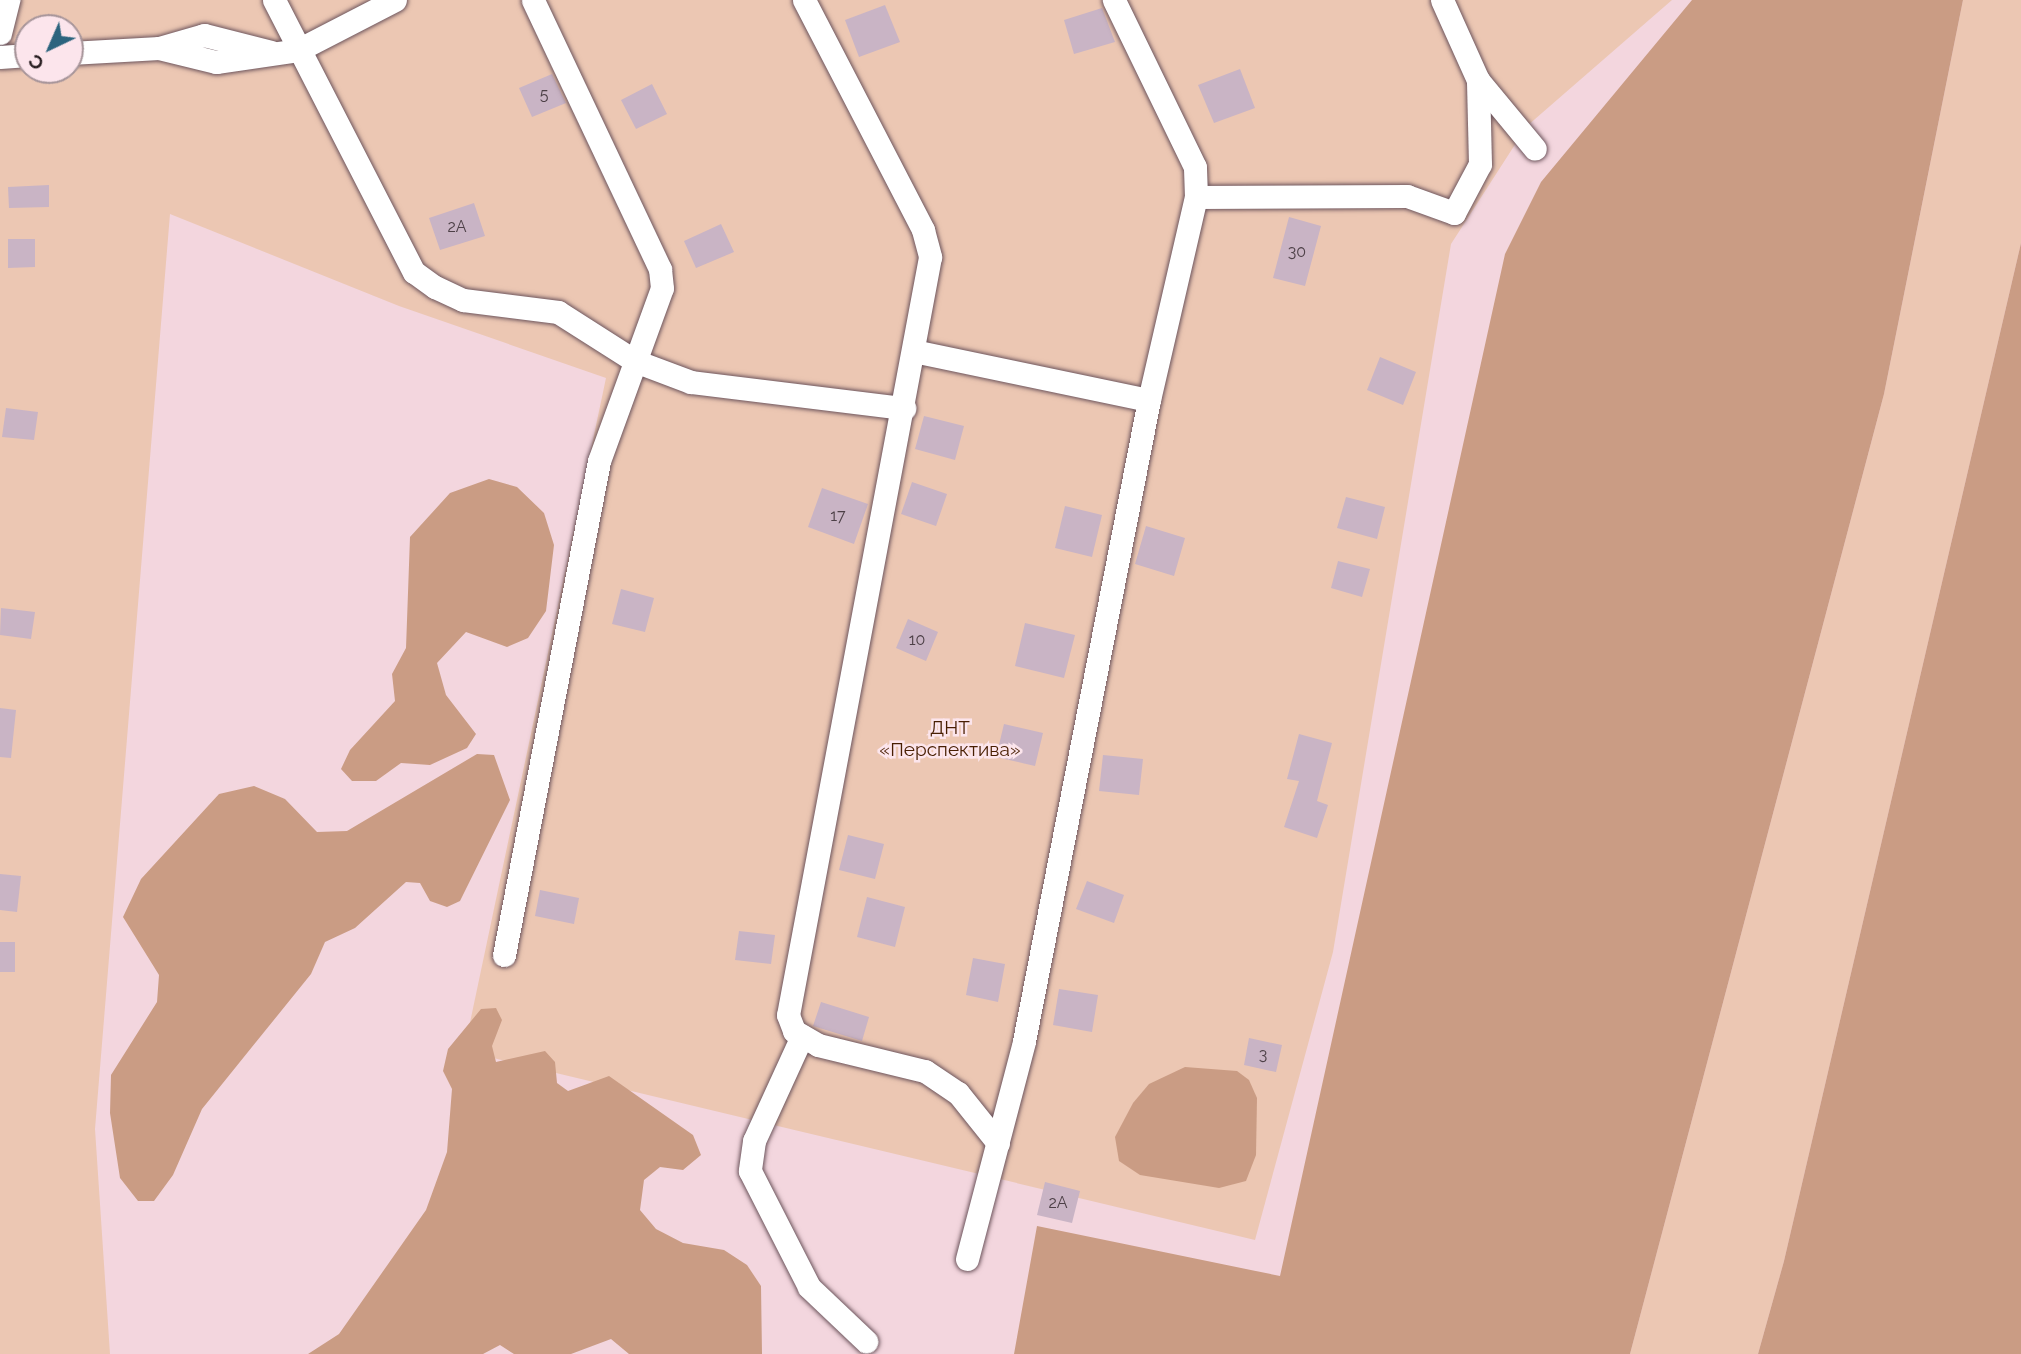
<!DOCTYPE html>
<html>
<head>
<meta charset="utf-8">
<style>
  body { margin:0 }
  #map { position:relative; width:2021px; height:1354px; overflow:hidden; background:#f3d6de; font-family:Raleway,sans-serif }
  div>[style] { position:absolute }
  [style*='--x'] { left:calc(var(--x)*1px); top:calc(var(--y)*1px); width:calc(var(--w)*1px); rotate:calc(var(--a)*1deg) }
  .green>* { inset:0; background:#ecc7b3 }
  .forest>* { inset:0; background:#ca9c84 }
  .building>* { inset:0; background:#c9b4c5 }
  .roads { filter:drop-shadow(0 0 2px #6d555d) drop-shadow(0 0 2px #6d555d) }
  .street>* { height:23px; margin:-11.5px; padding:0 11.5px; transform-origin:11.5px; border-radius:11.5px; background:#fff }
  span { translate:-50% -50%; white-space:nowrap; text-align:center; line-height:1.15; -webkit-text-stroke:5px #fce5ec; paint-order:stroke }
  .number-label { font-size:16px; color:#4d4047 }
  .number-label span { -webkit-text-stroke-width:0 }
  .park-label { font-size:19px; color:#481e02 }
  .north { position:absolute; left:14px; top:14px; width:70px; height:70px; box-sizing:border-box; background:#fce5ec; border:2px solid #a69499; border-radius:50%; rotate:224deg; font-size:19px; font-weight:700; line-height:28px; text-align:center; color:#241a1d }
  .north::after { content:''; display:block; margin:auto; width:24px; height:32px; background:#2c647e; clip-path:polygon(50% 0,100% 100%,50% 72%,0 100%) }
</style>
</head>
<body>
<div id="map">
  <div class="green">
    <i style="clip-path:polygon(evenodd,0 0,1672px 0,1527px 126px,1451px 244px,1333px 952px,1255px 1240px,464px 1051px,606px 378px,399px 306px,170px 214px,95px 1129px,110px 1354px,0 1354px,0 0,28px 28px,70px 28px,70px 70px,28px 70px,28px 28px)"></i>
    <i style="clip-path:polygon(1963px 0,2021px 0,2021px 243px,1784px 1261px,1758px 1354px,1630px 1354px,1884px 394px)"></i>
  </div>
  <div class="forest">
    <i style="clip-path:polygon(1692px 0,1963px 0,1884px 394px,1630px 1354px,1014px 1354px,1037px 1226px,1280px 1276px,1505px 254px,1541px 182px)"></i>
    <i style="clip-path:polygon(2021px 243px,2021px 1354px,1758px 1354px,1784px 1261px)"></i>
    <i style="clip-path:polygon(489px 479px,517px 487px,544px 513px,554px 545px,546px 611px,528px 638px,507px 647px,466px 632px,437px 663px,446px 695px,476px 734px,467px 748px,430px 765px,401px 763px,376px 781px,352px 781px,341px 769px,350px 750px,395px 701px,392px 674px,406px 648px,410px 537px,450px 493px)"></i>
    <i style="clip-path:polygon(477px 754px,494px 755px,510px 800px,460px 901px,447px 907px,430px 901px,420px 883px,406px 882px,355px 928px,325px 942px,311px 974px,202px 1109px,173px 1175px,154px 1201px,138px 1201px,120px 1178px,110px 1113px,111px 1075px,157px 1002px,159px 975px,123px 917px,141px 879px,219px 794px,254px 786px,285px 799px,317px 832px,347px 831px)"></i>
    <i style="clip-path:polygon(496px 1008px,502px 1020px,492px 1046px,496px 1062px,545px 1051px,555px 1062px,557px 1083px,568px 1091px,609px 1076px,693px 1135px,701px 1155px,683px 1170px,660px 1167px,644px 1180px,640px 1210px,656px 1229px,683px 1243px,724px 1250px,747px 1265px,761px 1286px,762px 1354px,629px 1354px,611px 1339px,571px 1354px,514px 1354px,500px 1345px,483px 1354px,308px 1354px,339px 1334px,426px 1210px,447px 1152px,452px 1089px,443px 1071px,448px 1049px,481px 1009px)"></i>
    <i style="clip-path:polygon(1185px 1067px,1237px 1071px,1249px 1080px,1257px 1098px,1256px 1155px,1246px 1181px,1219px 1188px,1140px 1175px,1119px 1161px,1115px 1137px,1133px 1103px,1149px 1084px)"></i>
  </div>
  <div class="building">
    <i style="clip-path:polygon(885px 5px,900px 42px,859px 57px,845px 20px)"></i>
    <i style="clip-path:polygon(1102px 8px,1115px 42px,1074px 54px,1064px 20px)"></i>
    <i style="clip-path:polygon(1240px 69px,1255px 108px,1214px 123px,1198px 85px)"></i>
    <i style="clip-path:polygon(552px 74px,566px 103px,532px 117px,519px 88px)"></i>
    <i style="clip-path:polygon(652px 84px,667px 114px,636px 129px,621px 100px)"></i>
    <i style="clip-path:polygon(49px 185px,49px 207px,9px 208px,8px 187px)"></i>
    <i style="clip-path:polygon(474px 203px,485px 236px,440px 250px,429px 218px)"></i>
    <i style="clip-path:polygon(1289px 217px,1321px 226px,1305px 286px,1273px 278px)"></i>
    <i style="clip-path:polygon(721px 224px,734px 252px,696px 268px,684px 241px)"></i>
    <i style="clip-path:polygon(8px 239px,35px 239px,35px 267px,8px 268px)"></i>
    <i style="clip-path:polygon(1380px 357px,1416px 372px,1403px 405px,1367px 390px)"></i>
    <i style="clip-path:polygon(6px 408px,38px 412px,34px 440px,2px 437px)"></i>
    <i style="clip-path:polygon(924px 416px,964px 426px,955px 460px,915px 449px)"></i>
    <i style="clip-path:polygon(912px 482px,947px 494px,936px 526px,901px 514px)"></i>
    <i style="clip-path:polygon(822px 488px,868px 504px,854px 544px,808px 527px)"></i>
    <i style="clip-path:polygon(1346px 497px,1385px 507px,1377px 539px,1337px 528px)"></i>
    <i style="clip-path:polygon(1065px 506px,1102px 515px,1092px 557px,1055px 548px)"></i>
    <i style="clip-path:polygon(1146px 526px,1185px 538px,1174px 576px,1135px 564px)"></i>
    <i style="clip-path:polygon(1338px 561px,1370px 569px,1362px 597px,1331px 588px)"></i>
    <i style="clip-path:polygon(621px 589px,654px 598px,645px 632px,612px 624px)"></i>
    <i style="clip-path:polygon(1px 608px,35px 612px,31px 639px,0 635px)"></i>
    <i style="clip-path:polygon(908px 619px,938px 632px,926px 661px,896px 648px)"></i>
    <i style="clip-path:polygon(1025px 623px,1075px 635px,1064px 678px,1015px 666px)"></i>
    <i style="clip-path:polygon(0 708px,16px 710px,11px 758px,0 757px)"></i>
    <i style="clip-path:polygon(1004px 724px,1043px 733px,1035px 766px,996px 757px)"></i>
    <i style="clip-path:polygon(1299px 734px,1332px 743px,1317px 801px,1328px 805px,1317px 838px,1284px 827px,1299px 781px,1287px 779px)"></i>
    <i style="clip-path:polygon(1103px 755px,1143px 759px,1139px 795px,1099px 791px)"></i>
    <i style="clip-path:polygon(848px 835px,884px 844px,875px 879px,839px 870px)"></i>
    <i style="clip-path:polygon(0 874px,21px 876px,17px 912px,0 910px)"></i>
    <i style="clip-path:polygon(1087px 881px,1124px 895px,1114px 923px,1076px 909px)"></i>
    <i style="clip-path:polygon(540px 890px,579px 898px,574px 924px,535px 916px)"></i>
    <i style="clip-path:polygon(867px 897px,905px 907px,895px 947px,857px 937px)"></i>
    <i style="clip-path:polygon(739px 931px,775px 935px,771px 964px,735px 960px)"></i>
    <i style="clip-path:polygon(0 942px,15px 942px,15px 972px,0 972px)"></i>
    <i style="clip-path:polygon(973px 958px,1005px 964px,998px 1002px,966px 995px)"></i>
    <i style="clip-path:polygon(1059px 989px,1098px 995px,1092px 1032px,1053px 1025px)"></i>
    <i style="clip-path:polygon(821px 1002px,869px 1017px,862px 1041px,813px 1026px)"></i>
    <i style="clip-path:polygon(1249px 1038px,1282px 1045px,1276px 1072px,1244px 1065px)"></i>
    <i style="clip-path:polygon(1045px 1182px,1080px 1191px,1072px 1223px,1037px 1215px)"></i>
  </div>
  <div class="roads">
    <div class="street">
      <i style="--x:274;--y:0;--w:306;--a:62.8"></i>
      <i style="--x:414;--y:272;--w:26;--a:36"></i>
      <i style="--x:435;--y:287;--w:31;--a:25"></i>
      <i style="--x:463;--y:300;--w:96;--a:7.2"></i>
      <i style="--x:558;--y:312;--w:91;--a:32.5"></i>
      <i style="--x:635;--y:361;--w:60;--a:20.6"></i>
      <i style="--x:691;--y:382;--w:215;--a:7"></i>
      <i style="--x:804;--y:0;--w:259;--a:62.6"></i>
      <i style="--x:923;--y:230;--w:28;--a:75"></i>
      <i style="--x:930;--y:257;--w:771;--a:100.61"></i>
      <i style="--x:788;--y:1015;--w:17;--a:69"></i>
      <i style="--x:794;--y:1031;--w:28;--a:30"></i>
      <i style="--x:818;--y:1045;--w:110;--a:13.7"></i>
      <i style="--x:925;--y:1071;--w:40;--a:34"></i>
      <i style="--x:958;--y:1093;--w:64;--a:51.3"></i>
      <i style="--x:1442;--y:0;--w:88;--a:65.8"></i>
      <i style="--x:1478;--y:80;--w:89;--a:50.4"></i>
      <i style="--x:0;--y:33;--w:34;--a:-76"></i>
      <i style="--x:159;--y:48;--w:59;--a:13.8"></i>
      <i style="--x:216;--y:62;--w:83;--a:-8.3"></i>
      <i style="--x:298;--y:50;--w:109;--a:-27.3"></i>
      <i style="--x:70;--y:53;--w:89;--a:-3.2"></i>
      <i style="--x:159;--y:48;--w:47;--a:-16.1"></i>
      <i style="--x:204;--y:35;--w:69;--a:14.2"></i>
      <i style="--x:0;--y:57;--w:28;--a:-4"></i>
      <i style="--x:1196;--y:197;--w:211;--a:-0.3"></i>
      <i style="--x:1407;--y:196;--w:50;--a:19.9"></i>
      <i style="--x:1454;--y:213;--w:55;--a:-62"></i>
      <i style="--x:1480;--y:164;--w:84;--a:-91.4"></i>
      <i style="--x:914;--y:351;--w:240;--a:11.8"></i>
      <i style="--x:504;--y:955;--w:503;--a:-79.11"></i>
      <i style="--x:599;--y:461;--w:184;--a:-70"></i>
      <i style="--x:662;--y:288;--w:19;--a:-96"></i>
      <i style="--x:660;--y:269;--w:297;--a:-115.3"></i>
      <i style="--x:802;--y:1036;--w:115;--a:114.6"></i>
      <i style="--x:754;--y:1141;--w:30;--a:98"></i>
      <i style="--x:750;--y:1171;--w:130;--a:63"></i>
      <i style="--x:809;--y:1287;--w:79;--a:43.5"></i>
      <i style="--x:967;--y:1259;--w:225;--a:-75.3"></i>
      <i style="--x:1024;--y:1041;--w:653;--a:-78.97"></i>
      <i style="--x:1149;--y:400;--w:208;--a:-77"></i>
      <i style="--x:1196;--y:197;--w:30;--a:-92"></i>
      <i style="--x:1195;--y:167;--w:186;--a:-115.9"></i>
    </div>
  </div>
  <div class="number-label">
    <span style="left:544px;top:95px">5</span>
    <span style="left:457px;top:227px">2А</span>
    <span style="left:1297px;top:252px">30</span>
    <span style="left:838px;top:516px">17</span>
    <span style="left:917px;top:640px">10</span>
    <span style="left:1263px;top:1055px">3</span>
    <span style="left:1058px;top:1203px">2А</span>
  </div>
  <div class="park-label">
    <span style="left:950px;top:739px">ДНТ<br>«Перспектива»</span>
  </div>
  <div class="north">С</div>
</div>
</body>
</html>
